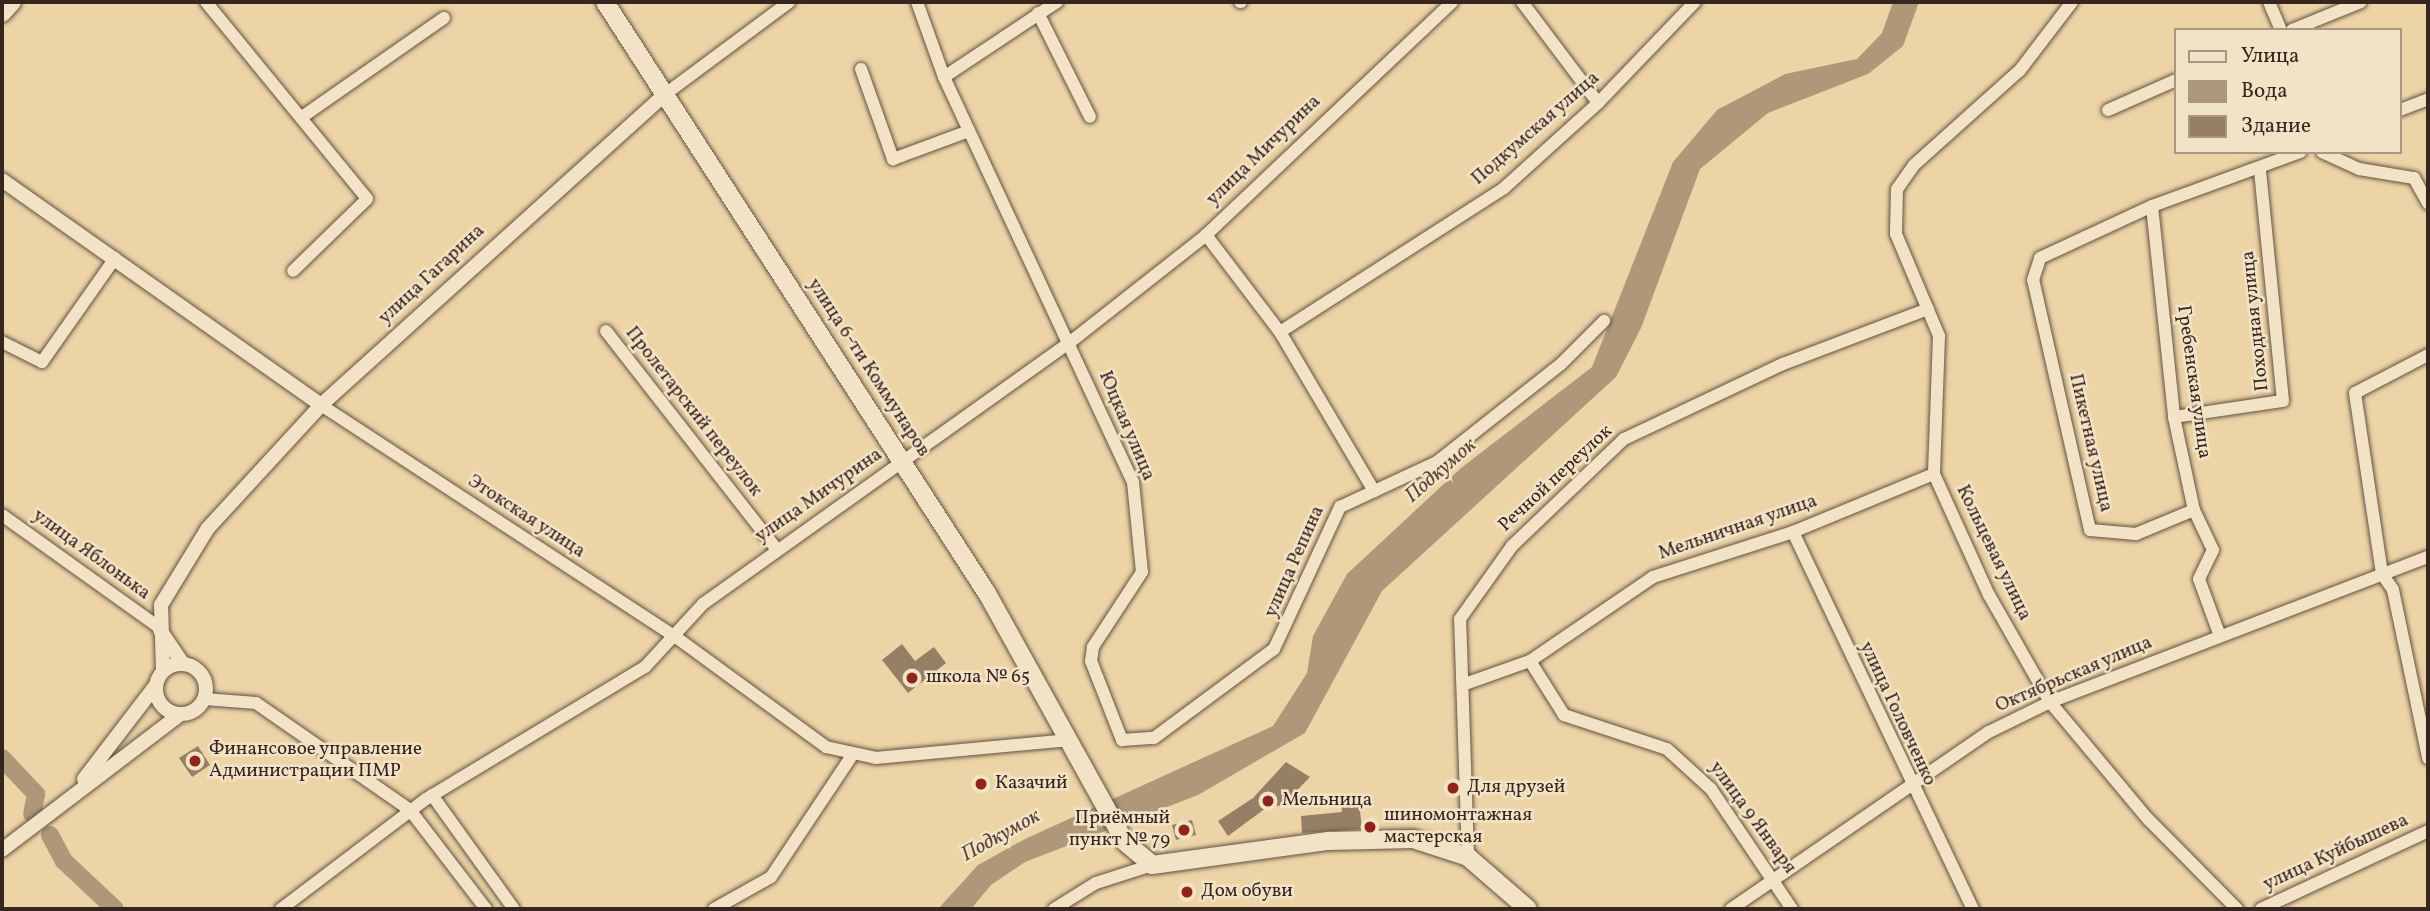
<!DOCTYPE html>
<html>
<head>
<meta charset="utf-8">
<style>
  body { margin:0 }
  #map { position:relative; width:2430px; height:911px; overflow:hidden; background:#ecd4a7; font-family:Vollkorn,serif }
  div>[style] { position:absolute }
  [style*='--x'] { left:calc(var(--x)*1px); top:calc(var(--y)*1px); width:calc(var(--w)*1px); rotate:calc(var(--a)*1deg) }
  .water>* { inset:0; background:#ae9879 }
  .river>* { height:18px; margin:-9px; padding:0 9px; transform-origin:9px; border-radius:9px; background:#ae9879 }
  .building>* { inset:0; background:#958066 }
  .roads { filter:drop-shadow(0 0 2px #645141) drop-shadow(0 0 2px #645141) }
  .minor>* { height:12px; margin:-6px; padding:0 6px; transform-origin:6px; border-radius:6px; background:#f3e3c6 }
  .tertiary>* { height:14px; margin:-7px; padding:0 7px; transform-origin:7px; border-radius:7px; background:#f3e3c6 }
  .tertiary>.ring { margin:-7px; padding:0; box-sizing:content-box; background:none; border:14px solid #f3e3c6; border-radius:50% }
  .secondary>* { height:18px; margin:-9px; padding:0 9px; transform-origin:9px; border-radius:9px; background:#f3e3c6 }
  .dots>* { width:19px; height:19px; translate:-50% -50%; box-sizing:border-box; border:4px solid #f3e3c6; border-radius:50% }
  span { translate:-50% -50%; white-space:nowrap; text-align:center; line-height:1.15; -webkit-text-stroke:5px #f3e3c6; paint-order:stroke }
  .street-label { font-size:19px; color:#37251f }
  .poi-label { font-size:19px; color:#37251f }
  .left { translate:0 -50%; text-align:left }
  .right { translate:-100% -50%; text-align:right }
  .water-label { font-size:21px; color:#5b483a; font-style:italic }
  .frame { position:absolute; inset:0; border:4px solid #37251f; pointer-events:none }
  .legend { position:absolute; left:2174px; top:28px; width:228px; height:126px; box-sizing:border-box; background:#f3e3c6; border:2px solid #a89783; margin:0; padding:9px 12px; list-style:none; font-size:21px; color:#37251f }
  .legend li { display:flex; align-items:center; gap:14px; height:35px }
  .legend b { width:35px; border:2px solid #a89783 }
</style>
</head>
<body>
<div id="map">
  <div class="water">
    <i style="clip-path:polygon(1893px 2px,1919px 2px,1903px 46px,1868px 74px,1768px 113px,1700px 169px,1641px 328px,1616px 377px,1382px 591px,1305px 733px,1198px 795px,1025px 862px,991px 885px,971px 909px,938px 909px,978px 865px,1025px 839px,1273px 726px,1307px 673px,1313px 636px,1347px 574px,1461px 468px,1592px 367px,1673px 162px,1717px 110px,1785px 74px,1857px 59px,1882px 33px)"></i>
  </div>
  <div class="river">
    <i style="--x:2;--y:758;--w:50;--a:46.6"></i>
    <i style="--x:36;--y:794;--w:20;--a:101"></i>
    <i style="--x:50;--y:835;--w:30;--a:62"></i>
    <i style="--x:64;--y:861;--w:70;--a:43.3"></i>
  </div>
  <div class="building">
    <i style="clip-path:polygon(902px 644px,915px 661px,934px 647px,946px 663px,908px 693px,882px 660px)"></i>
    <i style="clip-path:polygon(198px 746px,210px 765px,192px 777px,179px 758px)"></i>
    <i style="clip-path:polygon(1286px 762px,1310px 777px,1282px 806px,1270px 805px,1228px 836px,1218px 821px,1253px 798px)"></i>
    <i style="clip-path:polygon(1359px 802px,1362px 829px,1302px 833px,1301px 816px,1342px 812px,1341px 803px)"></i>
    <i style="clip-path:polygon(1192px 820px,1196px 835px,1176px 840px,1172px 825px)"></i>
  </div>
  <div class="roads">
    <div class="minor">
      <i style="--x:206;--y:2;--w:254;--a:50.7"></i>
      <i style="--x:367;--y:199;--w:103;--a:135.8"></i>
      <i style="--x:917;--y:2;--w:80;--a:70.2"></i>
      <i style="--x:944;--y:77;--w:447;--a:65"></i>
      <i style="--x:1133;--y:482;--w:90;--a:84.3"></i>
      <i style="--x:1142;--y:572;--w:90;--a:123.2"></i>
      <i style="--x:1093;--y:647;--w:14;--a:98"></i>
      <i style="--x:1091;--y:661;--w:85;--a:68.6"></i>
      <i style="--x:1122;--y:740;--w:32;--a:-4"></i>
      <i style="--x:1154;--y:738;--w:149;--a:-36.6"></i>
      <i style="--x:1274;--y:649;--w:157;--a:-65.1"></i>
      <i style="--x:1340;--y:507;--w:107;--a:-24.9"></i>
      <i style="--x:1437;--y:462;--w:158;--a:-38.3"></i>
      <i style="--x:1561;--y:364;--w:61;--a:-45"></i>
      <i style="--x:1240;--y:2;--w:1;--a:0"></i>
      <i style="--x:1522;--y:2;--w:126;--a:53"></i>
      <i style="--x:2072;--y:2;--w:86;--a:127.4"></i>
      <i style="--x:2020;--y:70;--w:142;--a:138.1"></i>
      <i style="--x:1914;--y:165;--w:29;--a:125"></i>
      <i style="--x:1897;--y:189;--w:45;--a:91.3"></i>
      <i style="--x:1896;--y:234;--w:111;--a:67.1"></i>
      <i style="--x:1939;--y:336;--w:138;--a:92.1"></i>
      <i style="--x:1934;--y:474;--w:133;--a:65.6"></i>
      <i style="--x:1989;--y:595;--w:123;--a:60.3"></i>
      <i style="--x:2050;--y:702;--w:153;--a:50.1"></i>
      <i style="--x:2148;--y:819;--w:127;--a:45.3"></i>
      <i style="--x:2269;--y:2;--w:30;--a:67"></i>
      <i style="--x:1038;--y:13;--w:116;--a:63.4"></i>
      <i style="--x:2292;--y:30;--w:74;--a:-22.1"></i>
      <i style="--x:861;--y:69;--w:96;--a:70.4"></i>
      <i style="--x:893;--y:159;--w:81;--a:-20.2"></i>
      <i style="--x:944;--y:77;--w:136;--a:-33.6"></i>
      <i style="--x:664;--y:95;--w:156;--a:-36.6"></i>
      <i style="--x:2108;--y:110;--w:74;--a:-23.8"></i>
      <i style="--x:2400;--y:110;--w:30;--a:-21"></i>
      <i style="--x:302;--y:117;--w:173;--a:-34.9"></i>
      <i style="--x:2322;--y:152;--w:41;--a:24.7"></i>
      <i style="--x:2359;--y:169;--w:56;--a:9.3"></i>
      <i style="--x:2414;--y:178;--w:29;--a:61"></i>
      <i style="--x:2152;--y:206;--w:212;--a:84"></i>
      <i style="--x:2174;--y:417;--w:95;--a:77.9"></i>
      <i style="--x:2194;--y:510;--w:44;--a:64.6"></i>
      <i style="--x:2213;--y:550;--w:32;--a:116"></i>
      <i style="--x:2199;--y:579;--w:61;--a:69.8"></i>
      <i style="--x:1206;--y:235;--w:122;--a:52.7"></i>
      <i style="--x:1280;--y:332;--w:185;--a:59.4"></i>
      <i style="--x:606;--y:331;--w:278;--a:52"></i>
      <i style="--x:1280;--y:332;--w:266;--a:-32.7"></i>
      <i style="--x:1504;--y:188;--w:127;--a:-42.1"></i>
      <i style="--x:1598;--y:103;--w:140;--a:-46.2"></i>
      <i style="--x:2;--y:342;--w:45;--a:26.6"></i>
      <i style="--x:42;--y:362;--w:127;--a:-54.9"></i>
      <i style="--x:2428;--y:355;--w:82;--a:152.5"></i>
      <i style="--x:2355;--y:393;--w:183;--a:81.5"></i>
      <i style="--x:2382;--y:574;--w:19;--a:55"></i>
      <i style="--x:2393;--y:590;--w:172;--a:78.2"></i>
      <i style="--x:321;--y:405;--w:420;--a:33.2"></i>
      <i style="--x:673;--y:635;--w:190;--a:36.2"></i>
      <i style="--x:826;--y:747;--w:51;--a:12.4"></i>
      <i style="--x:876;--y:758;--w:194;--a:-5.3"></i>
      <i style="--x:2174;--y:417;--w:110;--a:-8.4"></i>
      <i style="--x:2283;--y:401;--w:233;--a:-95.7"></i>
      <i style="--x:2194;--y:510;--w:63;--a:157.5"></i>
      <i style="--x:2136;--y:534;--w:46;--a:-175"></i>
      <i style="--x:2090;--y:530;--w:256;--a:-102.8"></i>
      <i style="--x:2033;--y:280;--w:23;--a:-72"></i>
      <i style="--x:2040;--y:258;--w:123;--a:-24.9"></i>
      <i style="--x:2152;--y:206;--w:158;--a:-20"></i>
      <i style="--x:2;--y:515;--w:191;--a:35.6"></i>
      <i style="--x:1793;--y:532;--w:418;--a:64.5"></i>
      <i style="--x:1530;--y:661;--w:149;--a:-34.3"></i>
      <i style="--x:1653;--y:577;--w:147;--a:-17.8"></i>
      <i style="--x:1793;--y:532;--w:152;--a:-22.4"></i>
      <i style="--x:1465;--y:684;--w:69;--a:-19.5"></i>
      <i style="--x:1530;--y:661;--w:64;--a:57.8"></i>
      <i style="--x:1564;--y:715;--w:108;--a:18.3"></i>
      <i style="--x:1667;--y:749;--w:59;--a:42.3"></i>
      <i style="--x:1711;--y:789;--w:145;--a:56"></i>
      <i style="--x:205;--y:699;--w:51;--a:4.5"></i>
      <i style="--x:256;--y:703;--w:188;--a:34.8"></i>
      <i style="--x:410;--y:810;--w:125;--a:52.5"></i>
      <i style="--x:432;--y:795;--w:140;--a:54.3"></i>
      <i style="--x:1468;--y:857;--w:238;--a:-91.9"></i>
      <i style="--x:1460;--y:619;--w:90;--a:-54.5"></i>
      <i style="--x:1512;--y:546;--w:155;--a:-43.7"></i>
      <i style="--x:1624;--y:439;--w:176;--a:-25.3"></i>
      <i style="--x:1783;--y:364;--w:155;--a:-20.8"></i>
      <i style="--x:281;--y:909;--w:182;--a:-37.2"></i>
      <i style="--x:426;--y:799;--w:256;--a:-31.1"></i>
      <i style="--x:645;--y:667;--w:86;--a:-47.4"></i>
      <i style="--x:703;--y:604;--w:450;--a:-35.5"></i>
      <i style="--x:1069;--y:343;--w:174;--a:-38.2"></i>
      <i style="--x:1206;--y:235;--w:339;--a:-43.4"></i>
      <i style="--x:714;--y:909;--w:65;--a:-29.3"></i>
      <i style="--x:771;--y:877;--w:144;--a:-56.3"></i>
      <i style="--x:1054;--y:909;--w:49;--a:-31.8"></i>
      <i style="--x:1096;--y:883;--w:59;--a:-17.8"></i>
      <i style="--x:1731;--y:909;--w:313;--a:-34.5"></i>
      <i style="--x:1989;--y:732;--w:68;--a:-26.2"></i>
      <i style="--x:2050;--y:702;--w:405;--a:-21"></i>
      <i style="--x:2261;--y:909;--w:184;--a:-25"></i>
    </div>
    <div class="tertiary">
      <i style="--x:2;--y:180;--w:390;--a:35.2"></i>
      <i style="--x:160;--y:630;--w:41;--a:55.9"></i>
      <i class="ring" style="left:156px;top:664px;width:36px;height:36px"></i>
      <i style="--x:163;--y:671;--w:66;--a:-91.7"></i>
      <i style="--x:161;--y:605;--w:90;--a:-58.6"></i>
      <i style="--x:208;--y:528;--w:167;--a:-47.4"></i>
      <i style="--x:321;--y:405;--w:462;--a:-42.1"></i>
      <i style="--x:84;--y:779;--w:118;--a:-52.5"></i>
      <i style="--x:2;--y:850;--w:223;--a:-37.3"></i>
    </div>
    <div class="secondary">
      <i style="--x:605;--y:2;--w:706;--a:57.14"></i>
      <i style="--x:988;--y:595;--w:282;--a:61"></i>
      <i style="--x:1125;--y:842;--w:35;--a:40"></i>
      <i style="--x:1152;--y:865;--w:178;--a:-7.8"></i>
      <i style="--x:1328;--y:841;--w:85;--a:-1.3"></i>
      <i style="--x:1413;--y:839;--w:58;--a:18.1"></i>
      <i style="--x:1468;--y:857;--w:79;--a:40.9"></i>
      <i style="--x:2;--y:13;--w:15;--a:-48"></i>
    </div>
  </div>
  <div class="dots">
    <i style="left:912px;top:678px;background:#8f2418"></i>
    <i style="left:195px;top:761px;background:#8f2418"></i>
    <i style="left:981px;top:784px;background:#8f2418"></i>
    <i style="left:1453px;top:788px;background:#8f2418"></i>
    <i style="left:1268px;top:801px;background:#8f2418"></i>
    <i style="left:1370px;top:827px;background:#8f2418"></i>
    <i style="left:1184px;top:830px;background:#8f2418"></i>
    <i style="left:1187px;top:892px;background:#8f2418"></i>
  </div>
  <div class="street-label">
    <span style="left:1536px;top:129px;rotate:-41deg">Подкумская улица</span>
    <span style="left:1264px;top:151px;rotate:-44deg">улица Мичурина</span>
    <span style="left:432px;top:275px;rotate:-43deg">улица Гагарина</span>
    <span style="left:2256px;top:321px;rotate:-96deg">Походная улица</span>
    <span style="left:868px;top:368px;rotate:57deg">улица 6-ти Коммунаров</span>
    <span style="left:2193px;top:382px;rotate:82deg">Гребенская улица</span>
    <span style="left:693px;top:412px;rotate:52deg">Пролетарский переулок</span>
    <span style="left:1126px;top:426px;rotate:67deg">Юцкая улица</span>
    <span style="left:2090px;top:443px;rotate:77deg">Пикетная улица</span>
    <span style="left:1556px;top:479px;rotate:-43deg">Речной переулок</span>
    <span style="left:819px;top:496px;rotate:-35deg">улица Мичурина</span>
    <span style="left:526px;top:517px;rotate:33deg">Этокская улица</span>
    <span style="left:1738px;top:528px;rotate:-19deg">Мельничная улица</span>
    <span style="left:1993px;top:553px;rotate:64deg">Кольцевая улица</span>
    <span style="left:91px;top:555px;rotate:36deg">улица Яблонька</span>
    <span style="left:1295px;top:562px;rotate:-66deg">улица Репина</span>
    <span style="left:2074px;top:675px;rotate:-23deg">Октябрьская улица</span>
    <span style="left:1897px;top:714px;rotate:65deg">улица Головченко</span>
    <span style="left:1752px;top:818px;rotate:54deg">улица 9 Января</span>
    <span style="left:2336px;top:853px;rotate:-25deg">улица Куйбышева</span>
  </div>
  <div class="poi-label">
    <span class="left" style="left:926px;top:678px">школа № 65</span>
    <span class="left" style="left:209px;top:761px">Финансовое управление<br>Администрации ПМР</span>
    <span class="left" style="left:995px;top:784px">Казачий</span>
    <span class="left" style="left:1467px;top:788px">Для друзей</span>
    <span class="left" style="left:1282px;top:801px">Мельница</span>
    <span class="left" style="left:1384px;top:827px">шиномонтажная<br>мастерская</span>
    <span class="right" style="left:1170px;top:830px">Приёмный<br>пункт № 79</span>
    <span class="left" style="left:1201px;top:892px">Дом обуви</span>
  </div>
  <div class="water-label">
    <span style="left:1441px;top:471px;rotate:-41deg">Подкумок</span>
    <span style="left:1001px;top:836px;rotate:-29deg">Подкумок</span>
  </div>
  <div class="frame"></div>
  <ul class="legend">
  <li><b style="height:9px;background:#f3e3c6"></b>Улица</li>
  <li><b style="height:19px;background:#ae9879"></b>Вода</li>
  <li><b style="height:19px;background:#958066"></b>Здание</li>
  </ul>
</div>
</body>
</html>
